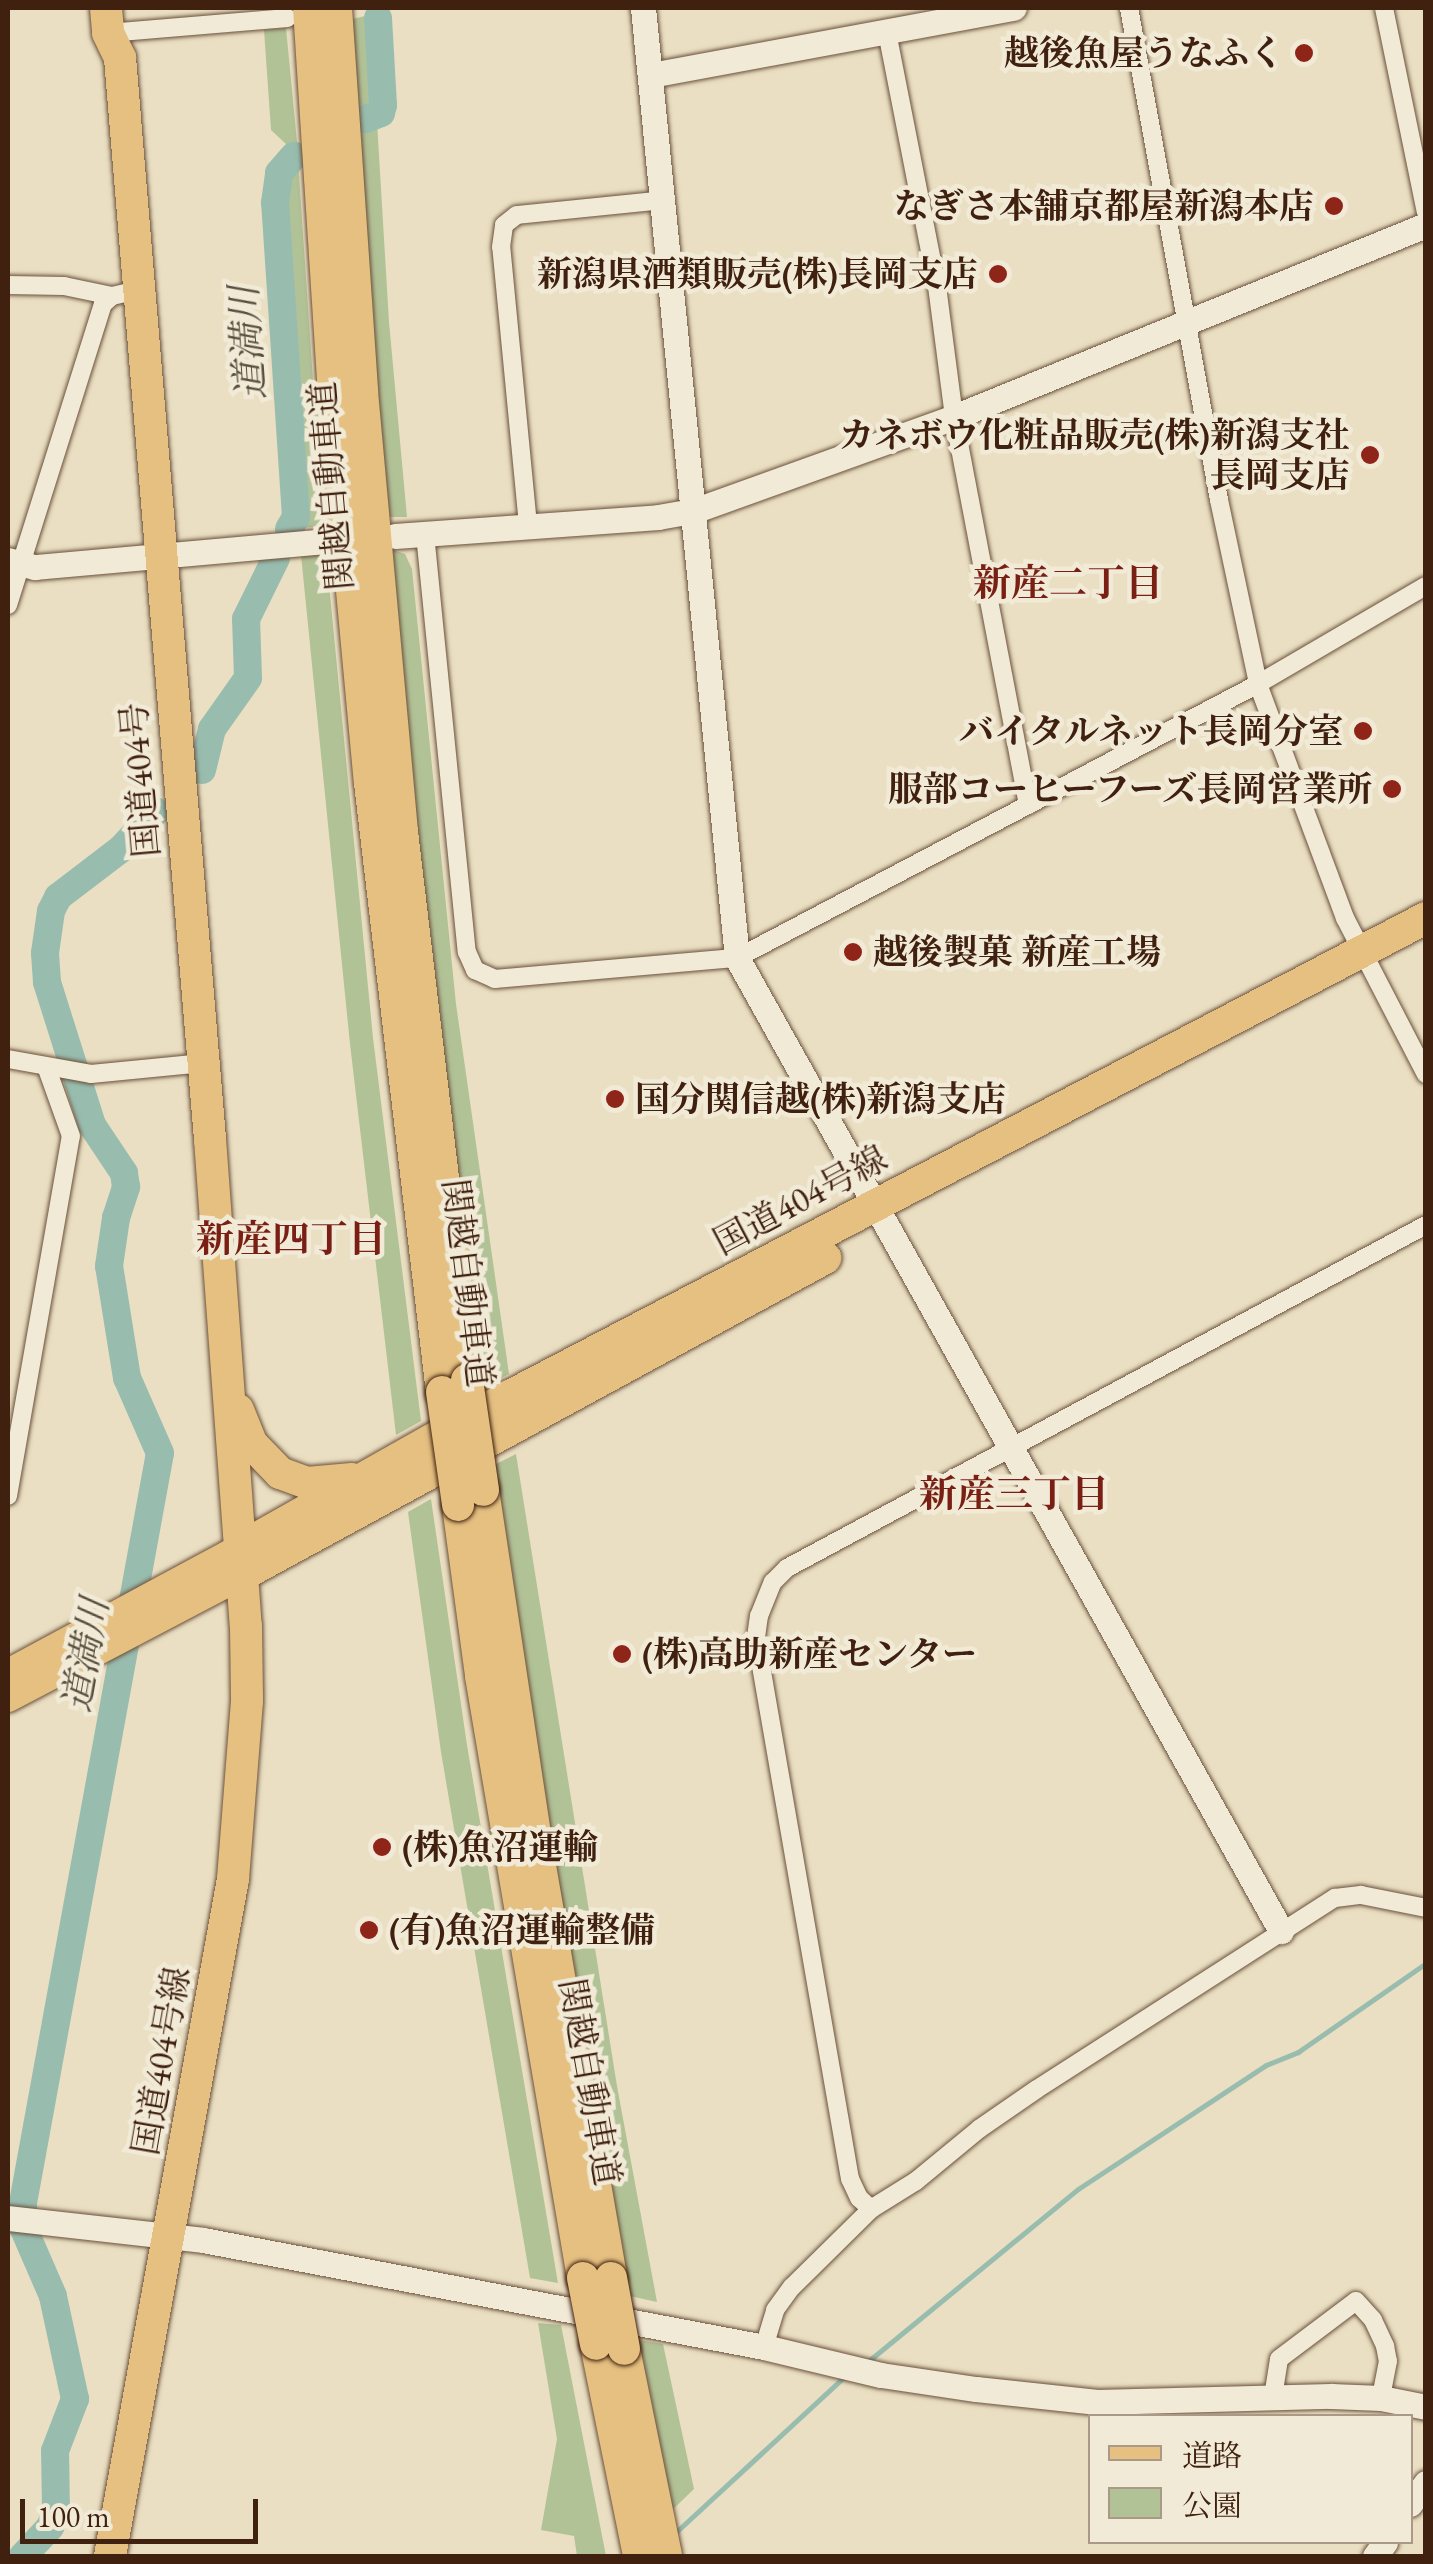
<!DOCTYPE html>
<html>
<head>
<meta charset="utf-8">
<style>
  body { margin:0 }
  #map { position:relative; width:1433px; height:2564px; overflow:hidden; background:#eadfc2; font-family:"EB Garamond","Noto Serif JP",serif }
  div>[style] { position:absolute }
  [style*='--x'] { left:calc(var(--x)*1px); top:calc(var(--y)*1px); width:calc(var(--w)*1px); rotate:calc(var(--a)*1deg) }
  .green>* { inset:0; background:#b2c297 }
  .stream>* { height:5px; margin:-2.5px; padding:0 2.5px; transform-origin:2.5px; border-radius:2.5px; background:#98bdaf }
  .river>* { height:28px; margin:-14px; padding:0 14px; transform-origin:14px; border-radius:14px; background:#98bdaf }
  .roads { filter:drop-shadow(0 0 2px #6a503b) drop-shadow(0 0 2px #6a503b) }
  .street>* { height:18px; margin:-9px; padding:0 9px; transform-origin:9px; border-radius:9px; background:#f1ead7 }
  .secondary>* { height:25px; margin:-12.5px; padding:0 12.5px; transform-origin:12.5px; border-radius:12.5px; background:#f1ead7 }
  .primary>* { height:28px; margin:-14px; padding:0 14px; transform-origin:14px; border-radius:14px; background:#e5c081 }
  .highway>* { height:32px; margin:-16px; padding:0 16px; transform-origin:16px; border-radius:16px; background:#e5c081 }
  .bridges { filter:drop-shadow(0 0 2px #40200e) drop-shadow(0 0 2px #40200e) }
  .highway-bridge>* { height:32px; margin:-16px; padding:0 16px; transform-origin:16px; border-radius:16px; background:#e5c081 }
  .dots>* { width:28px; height:28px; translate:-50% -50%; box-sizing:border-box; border:5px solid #f1ead7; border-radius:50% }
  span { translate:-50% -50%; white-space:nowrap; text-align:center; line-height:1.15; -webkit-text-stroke:9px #f1ead7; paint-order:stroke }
  .poi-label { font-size:35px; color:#40200e; font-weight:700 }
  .right { translate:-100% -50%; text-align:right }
  .left { translate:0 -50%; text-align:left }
  .street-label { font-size:35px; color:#40200e }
  .water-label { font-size:38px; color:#5a4f3e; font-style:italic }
  .neighbourhood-label { font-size:38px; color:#7a1f14; font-weight:700 }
  .frame { position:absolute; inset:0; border:10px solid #40200e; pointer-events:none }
  .legend { position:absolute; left:1088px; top:2414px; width:325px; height:130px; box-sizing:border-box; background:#f1ead7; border:2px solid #aa9987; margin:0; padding:12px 18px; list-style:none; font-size:30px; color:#40200e }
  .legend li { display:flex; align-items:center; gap:20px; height:50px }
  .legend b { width:50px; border:2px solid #aa9987 }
  .scale { position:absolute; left:20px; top:2499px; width:238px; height:45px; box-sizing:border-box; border:5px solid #40200e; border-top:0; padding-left:12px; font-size:30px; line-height:35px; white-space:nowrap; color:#40200e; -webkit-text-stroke:8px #f1ead7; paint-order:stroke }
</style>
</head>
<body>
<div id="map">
  <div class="green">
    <i style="clip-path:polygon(370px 15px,375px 110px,357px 120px,352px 19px)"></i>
    <i style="clip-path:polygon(286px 28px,297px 142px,287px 145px,271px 130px,264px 30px)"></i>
    <i style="clip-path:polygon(377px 122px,389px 322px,407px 517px,387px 517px,358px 128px)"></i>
    <i style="clip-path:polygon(298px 161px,323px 526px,300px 528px,278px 202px,283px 173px)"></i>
    <i style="clip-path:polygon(390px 549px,405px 554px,412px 569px,456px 1004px,509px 1374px,481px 1388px,435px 1009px)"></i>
    <i style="clip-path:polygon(326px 553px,373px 1038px,421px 1421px,396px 1435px,350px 1044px,301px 555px)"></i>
    <i style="clip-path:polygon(516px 1454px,617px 2086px,657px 2302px,625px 2295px,492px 1466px)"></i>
    <i style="clip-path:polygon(431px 1499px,467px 1745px,558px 2283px,530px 2278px,441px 1752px,408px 1512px)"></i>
    <i style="clip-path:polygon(538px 2323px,561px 2325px,606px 2556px,577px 2556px,574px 2536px,541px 2530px,557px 2439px)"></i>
    <i style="clip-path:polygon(633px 2339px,663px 2344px,694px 2489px,667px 2515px)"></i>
  </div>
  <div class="stream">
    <i style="--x:866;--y:2363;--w:274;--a:-39.4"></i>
    <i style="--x:1078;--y:2189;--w:225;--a:-33.4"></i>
    <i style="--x:1266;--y:2065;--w:35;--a:-22"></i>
    <i style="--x:1298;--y:2052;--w:156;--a:-34.8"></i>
    <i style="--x:676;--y:2532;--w:229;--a:-42.7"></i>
  </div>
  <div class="river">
    <i style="--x:366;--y:119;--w:16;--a:-22"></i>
    <i style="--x:381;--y:113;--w:8;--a:-76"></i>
    <i style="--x:383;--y:105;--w:87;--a:-93.3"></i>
    <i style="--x:289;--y:529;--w:14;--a:-60"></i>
    <i style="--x:296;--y:517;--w:315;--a:-93.8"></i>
    <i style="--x:275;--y:203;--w:30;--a:-82"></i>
    <i style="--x:279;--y:173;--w:23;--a:-49"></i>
    <i style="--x:202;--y:770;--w:42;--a:-76.3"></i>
    <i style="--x:212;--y:729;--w:62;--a:-54.8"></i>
    <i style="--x:248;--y:678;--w:59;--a:-91.9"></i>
    <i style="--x:246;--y:619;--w:68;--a:-63.8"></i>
    <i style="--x:23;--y:2556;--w:40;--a:-47"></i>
    <i style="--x:50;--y:2527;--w:16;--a:-68"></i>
    <i style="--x:56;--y:2512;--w:61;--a:-90.9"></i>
    <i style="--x:55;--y:2451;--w:56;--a:-69"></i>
    <i style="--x:75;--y:2399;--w:105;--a:-102.1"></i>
    <i style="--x:53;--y:2296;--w:75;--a:-113.5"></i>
    <i style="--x:23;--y:2227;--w:24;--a:-90"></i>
    <i style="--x:23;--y:2203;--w:762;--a:-79.65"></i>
    <i style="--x:160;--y:1453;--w:82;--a:-113.7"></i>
    <i style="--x:127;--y:1378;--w:113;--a:-99.1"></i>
    <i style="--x:109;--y:1266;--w:49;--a:-81.7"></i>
    <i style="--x:116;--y:1218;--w:33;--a:-72"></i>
    <i style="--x:126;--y:1187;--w:14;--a:-98"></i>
    <i style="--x:124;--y:1173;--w:58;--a:-123.7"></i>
    <i style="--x:92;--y:1125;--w:150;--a:-107.5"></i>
    <i style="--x:47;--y:982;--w:29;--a:-94"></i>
    <i style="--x:45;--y:953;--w:42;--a:-81.9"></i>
    <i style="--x:51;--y:911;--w:16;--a:-63"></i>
    <i style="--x:58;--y:897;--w:81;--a:-37.4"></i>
    <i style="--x:122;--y:848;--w:50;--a:-47.4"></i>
  </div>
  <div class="roads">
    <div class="street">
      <i style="--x:1129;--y:8;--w:500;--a:79.63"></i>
      <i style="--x:1219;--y:500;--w:188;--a:78"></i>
      <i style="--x:1258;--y:684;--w:250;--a:69.6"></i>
      <i style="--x:1345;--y:918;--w:176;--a:62.6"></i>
      <i style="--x:1384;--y:8;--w:208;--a:78.4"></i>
      <i style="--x:887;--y:32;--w:259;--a:78.9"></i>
      <i style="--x:937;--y:286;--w:132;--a:82.6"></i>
      <i style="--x:954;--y:417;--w:395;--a:79.2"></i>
      <i style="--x:108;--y:33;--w:180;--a:-4.8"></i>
      <i style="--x:8;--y:285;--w:56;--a:1"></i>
      <i style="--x:64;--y:286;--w:49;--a:11.8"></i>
      <i style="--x:528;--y:525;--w:279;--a:-95.5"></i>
      <i style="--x:501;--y:247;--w:22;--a:-82"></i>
      <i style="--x:504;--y:225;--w:16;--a:-38"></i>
      <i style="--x:517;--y:215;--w:148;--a:-5.8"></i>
      <i style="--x:425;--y:534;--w:420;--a:84.3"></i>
      <i style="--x:467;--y:952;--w:20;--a:66"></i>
      <i style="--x:475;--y:970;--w:22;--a:24"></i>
      <i style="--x:495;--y:979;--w:243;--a:-5"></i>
      <i style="--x:737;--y:958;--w:589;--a:-27.74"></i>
      <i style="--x:1258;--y:684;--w:194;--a:-30.3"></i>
      <i style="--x:8;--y:605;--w:316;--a:-72.5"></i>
      <i style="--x:103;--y:304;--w:12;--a:-42"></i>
      <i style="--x:112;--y:296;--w:27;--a:-13"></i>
      <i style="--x:8;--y:1059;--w:84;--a:10.2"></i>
      <i style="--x:91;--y:1074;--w:113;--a:-5.6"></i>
      <i style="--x:8;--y:1496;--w:365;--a:-80.1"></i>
      <i style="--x:71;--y:1136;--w:71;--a:-109.7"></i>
      <i style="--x:871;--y:2209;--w:16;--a:-137"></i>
      <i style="--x:859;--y:2198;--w:21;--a:-115"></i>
      <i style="--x:850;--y:2179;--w:550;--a:-99.84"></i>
      <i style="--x:756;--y:1637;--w:21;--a:-82"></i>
      <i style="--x:759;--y:1616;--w:37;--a:-68"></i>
      <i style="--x:773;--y:1582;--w:20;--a:-45"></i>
      <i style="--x:787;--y:1568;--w:725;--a:-28.23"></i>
      <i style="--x:764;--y:2347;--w:39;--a:-73"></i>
      <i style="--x:775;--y:2310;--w:29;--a:-54"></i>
      <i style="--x:792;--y:2287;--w:111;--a:-44.6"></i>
      <i style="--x:871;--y:2209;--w:53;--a:-31.9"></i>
      <i style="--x:916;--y:2181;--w:82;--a:-39.5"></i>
      <i style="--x:979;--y:2129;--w:70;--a:-34.6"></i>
      <i style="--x:1037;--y:2089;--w:354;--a:-32.7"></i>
      <i style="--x:1335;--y:1898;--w:26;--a:-7"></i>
      <i style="--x:1361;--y:1895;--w:66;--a:11.3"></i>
      <i style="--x:1273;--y:2397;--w:38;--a:-81"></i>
      <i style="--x:1279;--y:2359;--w:96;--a:-37"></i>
      <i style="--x:1356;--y:2301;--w:25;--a:48"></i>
      <i style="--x:1373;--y:2320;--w:29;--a:65"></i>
      <i style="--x:1385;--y:2346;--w:15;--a:79"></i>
      <i style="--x:1388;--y:2361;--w:38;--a:101"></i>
    </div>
    <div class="secondary">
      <i style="--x:643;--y:8;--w:955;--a:84.35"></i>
      <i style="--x:737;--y:958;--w:1115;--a:60.79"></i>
      <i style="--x:651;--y:75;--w:369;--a:-10.5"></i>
      <i style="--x:395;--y:536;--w:264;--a:-4.1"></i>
      <i style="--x:658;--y:517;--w:39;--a:-10"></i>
      <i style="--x:696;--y:510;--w:274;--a:-19.8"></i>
      <i style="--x:954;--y:417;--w:510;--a:-22.14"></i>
      <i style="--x:8;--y:560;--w:28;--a:15"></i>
      <i style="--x:35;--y:567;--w:290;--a:-5.1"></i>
      <i style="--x:8;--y:2218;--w:196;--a:6.4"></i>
      <i style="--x:203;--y:2240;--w:571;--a:10.8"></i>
      <i style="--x:764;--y:2347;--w:120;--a:13.5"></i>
      <i style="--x:881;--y:2375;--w:96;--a:8.4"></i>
      <i style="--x:976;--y:2389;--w:122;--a:6.1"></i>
      <i style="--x:1097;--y:2402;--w:234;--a:-1.5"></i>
      <i style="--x:1331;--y:2396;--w:50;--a:2.3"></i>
      <i style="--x:1381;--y:2398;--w:46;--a:11.3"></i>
      <i style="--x:1410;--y:2504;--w:26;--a:-53"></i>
      <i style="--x:1375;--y:2556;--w:17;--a:-54"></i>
    </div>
    <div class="primary">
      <i style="--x:8;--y:1673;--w:261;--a:-28.3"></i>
      <i style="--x:8;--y:1698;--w:264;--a:-27.7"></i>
    </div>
    <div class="highway">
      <i style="--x:106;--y:8;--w:25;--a:85"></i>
      <i style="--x:108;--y:33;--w:28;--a:64"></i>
      <i style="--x:120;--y:58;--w:1085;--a:85.24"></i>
      <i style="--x:210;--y:1139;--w:488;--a:85.8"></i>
      <i style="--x:246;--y:1626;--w:75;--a:89.2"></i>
      <i style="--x:247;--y:1701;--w:179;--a:94.5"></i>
      <i style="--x:233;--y:1879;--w:688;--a:100.3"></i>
      <i style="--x:309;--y:8;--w:400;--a:86.3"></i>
      <i style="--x:335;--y:407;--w:378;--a:84.7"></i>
      <i style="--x:370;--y:783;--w:613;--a:83.26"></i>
      <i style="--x:336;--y:8;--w:385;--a:86.1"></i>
      <i style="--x:362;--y:392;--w:442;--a:84.8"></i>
      <i style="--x:402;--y:832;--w:552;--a:83.24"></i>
      <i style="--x:238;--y:1410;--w:35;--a:68"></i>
      <i style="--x:251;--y:1443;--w:42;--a:46"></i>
      <i style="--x:280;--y:1473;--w:29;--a:20"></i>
      <i style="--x:307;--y:1483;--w:45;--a:-5.1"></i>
      <i style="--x:483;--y:1490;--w:374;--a:81.4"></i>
      <i style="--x:539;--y:1860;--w:424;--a:80.2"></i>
      <i style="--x:458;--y:1505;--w:173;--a:82.3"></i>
      <i style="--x:481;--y:1676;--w:611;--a:80.38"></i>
      <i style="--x:238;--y:1549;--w:312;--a:-29.4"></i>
      <i style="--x:510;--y:1396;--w:1033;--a:-27.56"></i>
      <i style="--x:242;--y:1575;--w:664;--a:-28.53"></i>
      <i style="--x:596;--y:2344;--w:216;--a:78.5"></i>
      <i style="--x:624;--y:2349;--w:211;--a:78.5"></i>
    </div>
  </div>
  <div class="bridges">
    <div class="highway-bridge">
      <i style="--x:467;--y:1380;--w:111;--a:81.7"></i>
      <i style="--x:442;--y:1392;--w:114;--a:81.9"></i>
      <i style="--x:583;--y:2278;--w:67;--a:78.9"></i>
      <i style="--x:611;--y:2278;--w:72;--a:79.6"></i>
    </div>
  </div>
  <div class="dots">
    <i style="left:1304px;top:53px;background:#8f2418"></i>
    <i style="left:1334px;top:206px;background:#8f2418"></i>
    <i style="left:998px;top:274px;background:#8f2418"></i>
    <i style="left:1370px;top:455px;background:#8f2418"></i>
    <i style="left:1363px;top:731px;background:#8f2418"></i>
    <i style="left:1392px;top:789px;background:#8f2418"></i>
    <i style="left:853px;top:952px;background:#8f2418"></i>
    <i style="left:615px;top:1099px;background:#8f2418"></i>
    <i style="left:622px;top:1654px;background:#8f2418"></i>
    <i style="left:382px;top:1847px;background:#8f2418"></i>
    <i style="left:369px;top:1930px;background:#8f2418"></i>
  </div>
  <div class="poi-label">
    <span class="right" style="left:1284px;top:53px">越後魚屋うなふく</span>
    <span class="right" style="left:1314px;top:206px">なぎさ本舗京都屋新潟本店</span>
    <span class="right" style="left:978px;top:274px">新潟県酒類販売(株)長岡支店</span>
    <span class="right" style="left:1350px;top:455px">カネボウ化粧品販売(株)新潟支社<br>長岡支店</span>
    <span class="right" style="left:1343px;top:731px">バイタルネット長岡分室</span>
    <span class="right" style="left:1372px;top:789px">服部コーヒーフーズ長岡営業所</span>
    <span class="left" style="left:873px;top:952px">越後製菓 新産工場</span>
    <span class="left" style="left:635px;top:1099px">国分関信越(株)新潟支店</span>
    <span class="left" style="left:642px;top:1654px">(株)高助新産センター</span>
    <span class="left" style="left:402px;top:1847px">(株)魚沼運輸</span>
    <span class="left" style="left:389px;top:1930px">(有)魚沼運輸整備</span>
  </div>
  <div class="street-label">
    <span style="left:331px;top:486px;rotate:-95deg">関越自動車道</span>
    <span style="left:140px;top:780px;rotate:-95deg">国道404号</span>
    <span style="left:800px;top:1200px;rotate:-28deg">国道404号線</span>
    <span style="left:468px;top:1283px;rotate:83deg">関越自動車道</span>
    <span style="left:161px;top:2061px;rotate:-80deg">国道404号線</span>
    <span style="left:590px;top:2082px;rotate:80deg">関越自動車道</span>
  </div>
  <div class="water-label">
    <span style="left:247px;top:343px;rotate:-94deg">道満川</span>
    <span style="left:85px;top:1655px;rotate:-80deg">道満川</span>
  </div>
  <div class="neighbourhood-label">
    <span style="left:1068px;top:583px">新産二丁目</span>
    <span style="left:291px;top:1239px">新産四丁目</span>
    <span style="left:1014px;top:1494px">新産三丁目</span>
  </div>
  <div class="frame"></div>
  <ul class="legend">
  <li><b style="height:12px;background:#e5c081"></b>道路</li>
  <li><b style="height:28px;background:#b2c297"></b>公園</li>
  </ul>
  <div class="scale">100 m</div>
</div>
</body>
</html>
